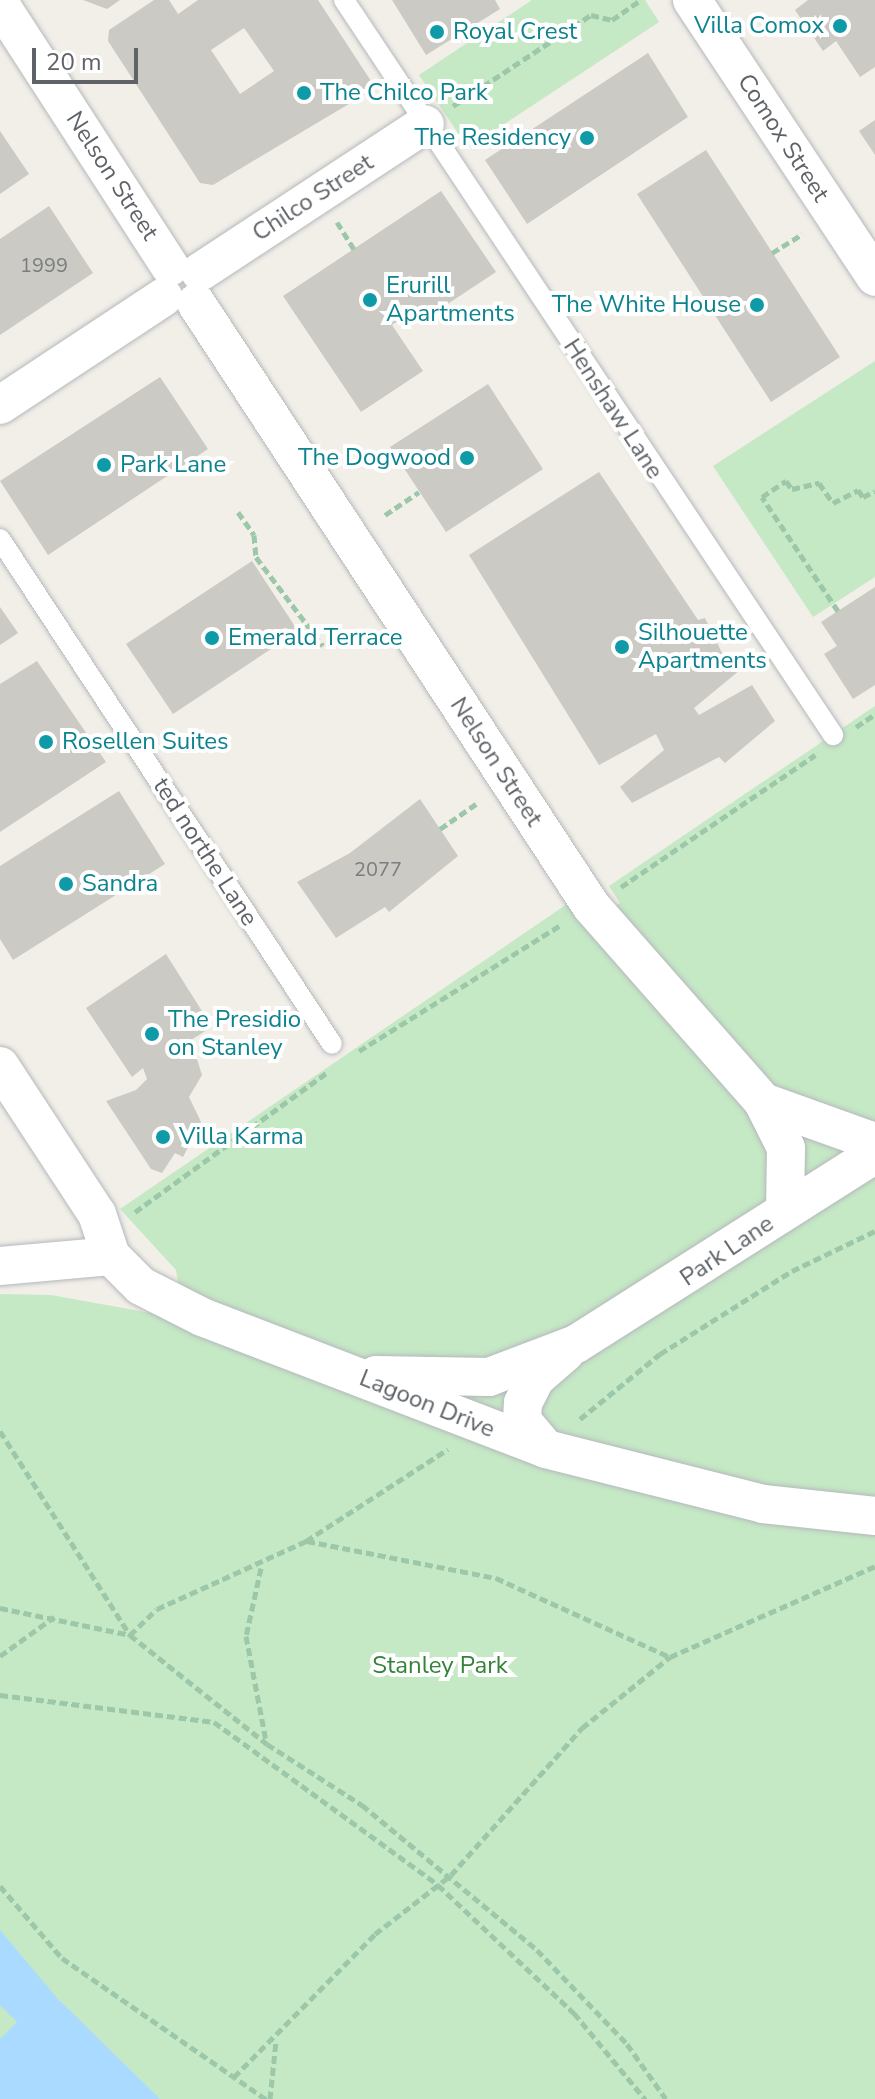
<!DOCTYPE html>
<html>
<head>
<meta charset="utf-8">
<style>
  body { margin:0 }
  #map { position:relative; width:875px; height:2099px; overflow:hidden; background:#f1efe8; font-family:"Nunito Sans",sans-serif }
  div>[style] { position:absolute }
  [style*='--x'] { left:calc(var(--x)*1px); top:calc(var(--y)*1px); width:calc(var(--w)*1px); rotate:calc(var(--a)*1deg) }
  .green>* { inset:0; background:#c5e8c5 }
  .water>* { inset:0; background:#aadaff }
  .building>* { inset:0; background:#cccac5 }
  .path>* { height:5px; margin-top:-2.5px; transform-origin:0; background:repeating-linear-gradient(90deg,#9cc7a9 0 8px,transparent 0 12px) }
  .roads { filter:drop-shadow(0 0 2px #b5b8bc) drop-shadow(0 0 2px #b5b8bc) }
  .lane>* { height:20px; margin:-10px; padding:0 10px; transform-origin:10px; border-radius:10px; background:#fff }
  .street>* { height:38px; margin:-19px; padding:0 19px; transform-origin:19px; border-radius:19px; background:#fff }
  .dots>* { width:22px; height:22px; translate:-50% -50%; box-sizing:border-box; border:4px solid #fff; border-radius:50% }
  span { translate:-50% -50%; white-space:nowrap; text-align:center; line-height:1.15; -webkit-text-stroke:8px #fff; paint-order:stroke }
  .number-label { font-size:20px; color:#7a7d7f }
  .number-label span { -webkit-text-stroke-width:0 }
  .culture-label { font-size:24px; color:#0d838f }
  .right { translate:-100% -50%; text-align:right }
  .left { translate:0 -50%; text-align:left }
  .street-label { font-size:24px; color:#5f6368 }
  .park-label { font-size:24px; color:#348238 }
  .scale { position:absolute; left:32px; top:48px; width:106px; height:36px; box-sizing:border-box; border:4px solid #5f6368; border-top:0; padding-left:10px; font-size:24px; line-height:28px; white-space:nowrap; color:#5f6368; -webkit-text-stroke:6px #fff; paint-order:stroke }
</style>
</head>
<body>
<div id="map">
  <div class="green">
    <i style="clip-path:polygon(532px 0,645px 0,659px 22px,468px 148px,419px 75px)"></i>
    <i style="clip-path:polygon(875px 361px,875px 577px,813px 617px,713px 466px)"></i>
    <i style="clip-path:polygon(875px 706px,875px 2099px,0 2099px,0 1294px,51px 1295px,184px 1319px,176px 1270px,120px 1209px,570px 902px,587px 924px,620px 903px,609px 886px)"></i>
  </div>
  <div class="water">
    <i style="clip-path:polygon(0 1930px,57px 1998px,160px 2099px,0 2099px,0 2039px,17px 2022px,0 2005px)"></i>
  </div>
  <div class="building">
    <i style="clip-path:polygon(83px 0,120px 0,107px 9px)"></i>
    <i style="clip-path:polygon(evenodd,154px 0,169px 0,178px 14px,198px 0,318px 0,371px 81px,369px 92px,213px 185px,200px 183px,108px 41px,109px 30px,154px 0,244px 28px,274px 71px,240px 94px,211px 50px,244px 28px)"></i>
    <i style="clip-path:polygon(392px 0,495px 0,500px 9px,426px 55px)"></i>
    <i style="clip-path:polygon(808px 0,875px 0,875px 67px,860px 77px,836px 41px,823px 51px,795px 10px)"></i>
    <i style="clip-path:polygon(648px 53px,688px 117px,527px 224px,485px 160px)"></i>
    <i style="clip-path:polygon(875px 120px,875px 155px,859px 131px)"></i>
    <i style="clip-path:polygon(0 131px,29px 174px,0 194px)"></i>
    <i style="clip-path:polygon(706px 150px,840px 357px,771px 402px,637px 194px)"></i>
    <i style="clip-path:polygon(441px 191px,496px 272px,440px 309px,417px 318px,412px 311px,392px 325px,423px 371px,361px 412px,283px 296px)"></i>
    <i style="clip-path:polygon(49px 206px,93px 273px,0 335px,0 239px)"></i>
    <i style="clip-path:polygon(160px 377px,208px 449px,48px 555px,0 481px)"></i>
    <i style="clip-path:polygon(488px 384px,543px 469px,446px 532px,390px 447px)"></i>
    <i style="clip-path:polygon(599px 472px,698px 620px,705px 618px,727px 663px,740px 670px,694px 708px,699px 715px,752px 685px,775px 721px,725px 763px,719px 757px,632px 803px,620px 787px,664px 750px,656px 734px,599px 765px,469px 555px)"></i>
    <i style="clip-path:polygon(252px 561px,298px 631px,173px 714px,126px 644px)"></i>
    <i style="clip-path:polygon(875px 587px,875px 685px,853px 699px,824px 654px,837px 646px,821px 622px)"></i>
    <i style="clip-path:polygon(0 607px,18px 633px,0 645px)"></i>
    <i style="clip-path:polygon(37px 661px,106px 762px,0 832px,0 684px)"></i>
    <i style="clip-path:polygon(119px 791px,165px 864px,13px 960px,0 939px,0 866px)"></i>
    <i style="clip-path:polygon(420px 799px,458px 856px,389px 912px,385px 907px,336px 938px,297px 882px,350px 853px)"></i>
    <i style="clip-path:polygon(166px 954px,212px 1027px,191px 1040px,202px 1075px,189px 1097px,201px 1122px,183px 1157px,175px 1153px,162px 1173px,151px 1169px,106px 1101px,136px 1090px,147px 1079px,143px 1068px,132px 1077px,86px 1008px)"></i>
  </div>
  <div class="path">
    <i style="--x:453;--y:106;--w:165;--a:-33.4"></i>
    <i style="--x:591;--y:15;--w:22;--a:13"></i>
    <i style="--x:612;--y:20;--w:35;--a:-35"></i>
    <i style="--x:337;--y:222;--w:32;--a:58"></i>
    <i style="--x:772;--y:253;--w:36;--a:-32"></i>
    <i style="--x:238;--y:512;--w:28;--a:55"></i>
    <i style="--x:254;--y:535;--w:22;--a:85"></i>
    <i style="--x:256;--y:557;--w:111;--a:53"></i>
    <i style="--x:385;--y:515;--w:41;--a:-34.1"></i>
    <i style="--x:838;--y:611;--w:137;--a:-123.7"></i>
    <i style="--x:762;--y:497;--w:29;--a:-34"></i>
    <i style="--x:786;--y:481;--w:10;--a:53"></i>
    <i style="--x:792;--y:489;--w:28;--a:-13"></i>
    <i style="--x:819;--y:483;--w:24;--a:55"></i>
    <i style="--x:833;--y:503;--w:28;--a:-27"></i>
    <i style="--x:858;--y:490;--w:9;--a:54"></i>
    <i style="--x:863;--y:497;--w:13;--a:-27"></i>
    <i style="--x:856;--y:727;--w:23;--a:-34"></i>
    <i style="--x:440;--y:829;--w:44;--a:-34.8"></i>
    <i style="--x:621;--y:887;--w:235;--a:-34.2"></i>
    <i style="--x:359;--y:1051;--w:238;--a:-32"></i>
    <i style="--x:135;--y:1212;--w:238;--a:-36"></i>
    <i style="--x:580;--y:1419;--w:103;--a:-39.1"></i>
    <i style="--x:660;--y:1354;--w:156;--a:-32.2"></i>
    <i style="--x:792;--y:1271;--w:92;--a:-25.7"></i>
    <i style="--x:0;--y:1431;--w:242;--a:57.5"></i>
    <i style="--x:130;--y:1635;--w:37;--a:-44"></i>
    <i style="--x:157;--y:1609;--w:164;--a:-24.5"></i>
    <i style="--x:306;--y:1541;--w:169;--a:-32.9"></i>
    <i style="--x:307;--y:1541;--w:193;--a:11.1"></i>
    <i style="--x:496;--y:1578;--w:191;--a:24.4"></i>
    <i style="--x:261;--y:1568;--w:70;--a:102.4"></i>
    <i style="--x:246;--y:1636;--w:107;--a:79.2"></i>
    <i style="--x:0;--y:1608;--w:133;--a:11.7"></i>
    <i style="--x:130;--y:1635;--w:175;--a:38.5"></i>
    <i style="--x:267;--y:1744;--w:113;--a:32.7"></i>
    <i style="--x:362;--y:1805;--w:227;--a:39.6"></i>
    <i style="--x:537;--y:1950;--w:130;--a:46.2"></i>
    <i style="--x:627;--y:2044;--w:67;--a:54.7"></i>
    <i style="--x:0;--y:1656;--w:67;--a:-35.8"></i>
    <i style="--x:0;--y:1695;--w:216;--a:7.2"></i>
    <i style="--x:214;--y:1722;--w:277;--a:36"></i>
    <i style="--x:438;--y:1885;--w:187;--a:43.3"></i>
    <i style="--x:574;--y:2013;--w:112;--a:50.5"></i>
    <i style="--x:0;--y:1886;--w:95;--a:49.3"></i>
    <i style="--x:62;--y:1958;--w:248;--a:34.7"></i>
    <i style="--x:234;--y:2077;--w:201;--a:-45.4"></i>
    <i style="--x:375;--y:1934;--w:96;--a:-37.8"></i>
    <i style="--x:451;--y:1875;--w:197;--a:-48.3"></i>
    <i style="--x:582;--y:1728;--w:113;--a:-38.9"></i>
    <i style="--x:670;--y:1657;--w:224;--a:-23.9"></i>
    <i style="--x:270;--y:2099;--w:58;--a:-84.1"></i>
  </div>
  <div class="roads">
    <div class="lane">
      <i style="--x:344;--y:0;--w:883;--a:56.36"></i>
      <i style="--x:0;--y:539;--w:604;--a:56.68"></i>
    </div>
    <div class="street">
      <i style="--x:692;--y:0;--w:332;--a:56.5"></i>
      <i style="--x:0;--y:4;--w:313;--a:57.1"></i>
      <i style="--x:200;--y:272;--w:269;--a:-33.3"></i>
      <i style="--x:196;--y:303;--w:721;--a:56.77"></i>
      <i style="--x:591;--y:906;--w:261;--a:48.7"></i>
      <i style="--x:763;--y:1102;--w:51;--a:63.4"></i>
      <i style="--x:786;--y:1148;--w:63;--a:90.9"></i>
      <i style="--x:0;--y:405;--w:196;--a:-33.4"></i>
      <i style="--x:0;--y:1066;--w:177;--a:56.8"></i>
      <i style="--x:97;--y:1214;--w:44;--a:71.6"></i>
      <i style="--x:111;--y:1256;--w:42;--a:45"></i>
      <i style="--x:141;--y:1286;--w:68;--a:26.9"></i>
      <i style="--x:202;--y:1317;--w:368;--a:21"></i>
      <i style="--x:546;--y:1449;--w:224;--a:14.2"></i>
      <i style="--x:763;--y:1504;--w:113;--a:6.1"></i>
      <i style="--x:763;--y:1102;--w:119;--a:19.7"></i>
      <i style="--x:0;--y:1266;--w:111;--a:-5.1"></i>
      <i style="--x:376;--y:1375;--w:113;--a:1"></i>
      <i style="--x:489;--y:1377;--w:93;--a:-20.8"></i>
      <i style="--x:576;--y:1344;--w:354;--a:-32.4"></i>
      <i style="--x:546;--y:1449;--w:38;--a:-130"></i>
      <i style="--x:522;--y:1420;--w:17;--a:-87"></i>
      <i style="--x:523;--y:1403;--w:27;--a:-63"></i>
      <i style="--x:535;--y:1379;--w:40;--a:-41"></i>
    </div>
  </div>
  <div class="dots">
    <i style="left:840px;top:26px;background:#0f9aa8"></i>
    <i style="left:437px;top:32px;background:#0f9aa8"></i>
    <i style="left:304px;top:93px;background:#0f9aa8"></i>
    <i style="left:587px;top:138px;background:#0f9aa8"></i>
    <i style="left:370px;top:300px;background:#0f9aa8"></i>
    <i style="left:757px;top:305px;background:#0f9aa8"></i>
    <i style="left:467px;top:458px;background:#0f9aa8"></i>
    <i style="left:104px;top:465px;background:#0f9aa8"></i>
    <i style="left:212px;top:638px;background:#0f9aa8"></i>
    <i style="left:622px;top:647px;background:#0f9aa8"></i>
    <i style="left:46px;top:742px;background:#0f9aa8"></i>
    <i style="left:66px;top:884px;background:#0f9aa8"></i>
    <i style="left:152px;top:1034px;background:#0f9aa8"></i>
    <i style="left:163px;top:1137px;background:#0f9aa8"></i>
  </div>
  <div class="number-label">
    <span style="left:44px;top:265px">1999</span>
    <span style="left:378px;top:869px">2077</span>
  </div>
  <div class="culture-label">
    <span class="right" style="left:824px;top:26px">Villa Comox</span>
    <span class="left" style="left:453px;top:32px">Royal Crest</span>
    <span class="left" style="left:320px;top:93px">The Chilco Park</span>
    <span class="right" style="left:571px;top:138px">The Residency</span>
    <span class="left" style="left:386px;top:300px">Erurill<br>Apartments</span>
    <span class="right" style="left:741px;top:305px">The White House</span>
    <span class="right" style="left:451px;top:458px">The Dogwood</span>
    <span class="left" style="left:120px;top:465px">Park Lane</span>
    <span class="left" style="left:638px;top:647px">Silhouette<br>Apartments</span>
    <span class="left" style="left:228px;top:638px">Emerald Terrace</span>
    <span class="left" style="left:62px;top:742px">Rosellen Suites</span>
    <span class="left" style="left:82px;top:884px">Sandra</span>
    <span class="left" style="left:168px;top:1034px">The Presidio<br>on Stanley</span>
    <span class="left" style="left:179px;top:1137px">Villa Karma</span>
  </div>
  <div class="street-label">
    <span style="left:783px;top:138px;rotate:57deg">Comox Street</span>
    <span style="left:112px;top:176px;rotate:57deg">Nelson Street</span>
    <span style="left:313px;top:198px;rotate:-33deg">Chilco Street</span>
    <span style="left:613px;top:409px;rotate:57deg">Henshaw Lane</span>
    <span style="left:496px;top:762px;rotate:57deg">Nelson Street</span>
    <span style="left:205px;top:852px;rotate:57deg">ted northe Lane</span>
    <span style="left:727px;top:1251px;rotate:-34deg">Park Lane</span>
    <span style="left:427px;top:1404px;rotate:22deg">Lagoon Drive</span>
  </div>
  <div class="park-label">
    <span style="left:440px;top:1666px">Stanley Park</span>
  </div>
  <div class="scale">20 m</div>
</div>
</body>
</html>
